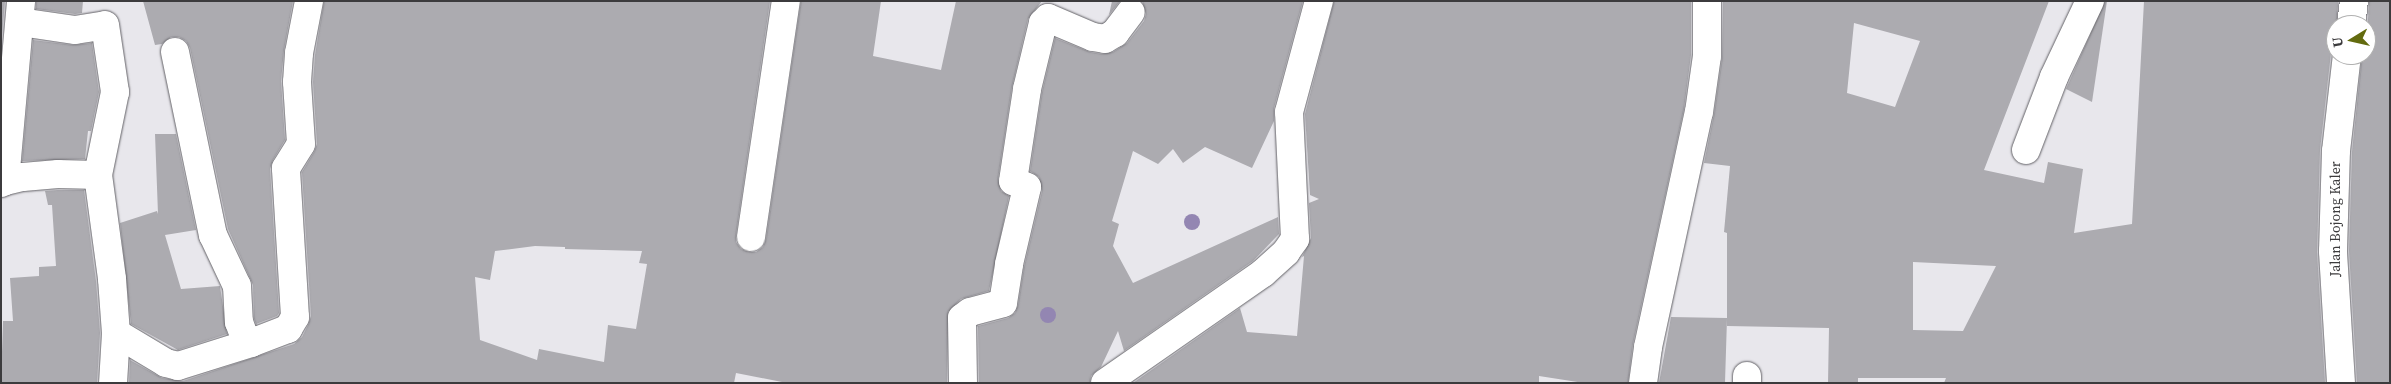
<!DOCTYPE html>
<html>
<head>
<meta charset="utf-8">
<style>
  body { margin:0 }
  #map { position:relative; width:2391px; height:384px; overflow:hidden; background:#e8e7ec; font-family:"Source Serif 4",serif }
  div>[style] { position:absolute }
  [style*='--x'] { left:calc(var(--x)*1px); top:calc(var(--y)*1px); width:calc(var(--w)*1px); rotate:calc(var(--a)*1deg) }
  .building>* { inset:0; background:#acabb0 }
  .roads { filter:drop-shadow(0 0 1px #626166) drop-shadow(0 0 1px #626166) }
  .minor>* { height:28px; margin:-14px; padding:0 14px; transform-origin:14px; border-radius:14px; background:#fff }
  .trees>* { width:16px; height:16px; margin:-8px; border-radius:50%; background:#9386b2 }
  span { translate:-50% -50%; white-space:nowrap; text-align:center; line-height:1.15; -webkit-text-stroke:4px #fff; paint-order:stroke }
  .street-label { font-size:14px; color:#3c3b3d }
  .frame { position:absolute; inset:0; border:2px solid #3c3b3d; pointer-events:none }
  .north { position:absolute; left:2326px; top:15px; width:50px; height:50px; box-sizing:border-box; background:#fff; border:1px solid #b1b1b1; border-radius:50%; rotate:261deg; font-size:14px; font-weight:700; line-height:20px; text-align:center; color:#3c3b3d }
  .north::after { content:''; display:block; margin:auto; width:18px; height:22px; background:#636b0f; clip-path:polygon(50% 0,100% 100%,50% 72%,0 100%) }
</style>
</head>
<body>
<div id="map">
  <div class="building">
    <i style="clip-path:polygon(1px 1px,5px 1px,1px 47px)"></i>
    <i style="clip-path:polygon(36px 1px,83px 1px,82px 13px,75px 14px,36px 9px)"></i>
    <i style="clip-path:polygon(143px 1px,293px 1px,284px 50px,281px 81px,285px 140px,273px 160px,270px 169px,279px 313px,277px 316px,256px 324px,254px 319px,253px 285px,228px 229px,190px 48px,186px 41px,179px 37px,171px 37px,162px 44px,155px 45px)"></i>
    <i style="clip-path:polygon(evenodd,324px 1px,770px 1px,736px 235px,736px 242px,741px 249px,749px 252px,756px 252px,763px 247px,766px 239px,801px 1px,881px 1px,873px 56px,941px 70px,956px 1px,1042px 1px,1028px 19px,1012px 87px,998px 179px,1001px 191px,1009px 196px,989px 291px,961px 299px,948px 312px,947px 383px,787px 383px,736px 373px,734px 383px,129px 383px,130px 360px,162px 378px,183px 381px,294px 344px,302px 337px,308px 325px,311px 316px,302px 172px,314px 152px,317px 144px,313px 82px,315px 55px,324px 1px,535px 246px,565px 247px,565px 249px,642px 251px,639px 263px,647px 264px,636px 329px,608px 325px,604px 362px,539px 349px,537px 360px,480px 340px,475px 277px,490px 280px,495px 251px,535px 246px)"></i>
    <i style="clip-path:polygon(1112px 1px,1120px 1px,1109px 15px)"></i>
    <i style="clip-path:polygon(1142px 1px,1303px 1px,1274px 108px,1274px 121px,1252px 168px,1205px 147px,1183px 163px,1173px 149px,1158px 164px,1133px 151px,1112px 221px,1119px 224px,1113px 246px,1133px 283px,1278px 217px,1279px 234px,1253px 261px,1124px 351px,1118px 331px,1101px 367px,1091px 376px,1090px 383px,979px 383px,978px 326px,1008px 318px,1015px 313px,1018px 305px,1024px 267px,1042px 191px,1039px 177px,1030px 171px,1042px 92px,1055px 38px,1090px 52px,1102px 54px,1113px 52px,1127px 43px,1144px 21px,1146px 14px)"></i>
    <i style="clip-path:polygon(1334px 1px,1691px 1px,1691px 55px,1684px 109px,1633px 344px,1628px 383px,1584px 383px,1539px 376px,1539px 383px,1133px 383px,1240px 308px,1247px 332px,1297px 336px,1304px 256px,1302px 257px,1311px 238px,1309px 203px,1319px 199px,1310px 195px,1305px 114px)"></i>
    <i style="clip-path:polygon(evenodd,1723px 1px,2049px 1px,1984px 170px,2044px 183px,2048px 162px,2083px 169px,2074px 233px,2132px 224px,2144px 1px,2338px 1px,2336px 44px,2331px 53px,2320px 150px,2317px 252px,2325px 383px,1944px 383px,1946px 378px,1858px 378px,1858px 383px,1828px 383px,1829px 328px,1727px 326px,1727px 233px,1724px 232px,1730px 166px,1704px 163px,1714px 114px,1722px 58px,1723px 1px,1854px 23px,1920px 41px,1895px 107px,1847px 93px,1854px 23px,1723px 1px,1913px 262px,1996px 266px,1963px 331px,1913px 330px,1913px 262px)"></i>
    <i style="clip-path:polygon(2105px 1px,2107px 1px,2092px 102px,2066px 89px)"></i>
    <i style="clip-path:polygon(2369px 1px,2390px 1px,2390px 383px,2357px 383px,2349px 251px,2352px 152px,2362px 55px,2366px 55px)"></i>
    <i style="clip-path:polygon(33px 40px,73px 45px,92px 43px,99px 92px,91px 131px,88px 131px,85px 159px,22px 161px)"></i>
    <i style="clip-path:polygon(155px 134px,176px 134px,196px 230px,165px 235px,181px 289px,220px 286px,227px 334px,178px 350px,131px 324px,120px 223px,157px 211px,158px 214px)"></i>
    <i style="clip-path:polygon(58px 190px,84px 190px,96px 281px,100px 333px,97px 383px,1px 383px,3px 321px,13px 321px,10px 278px,39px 276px,39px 267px,56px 266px,52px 205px,48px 205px,45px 191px)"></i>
    <i style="clip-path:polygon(1671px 317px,1727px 318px,1725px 383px,1659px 383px)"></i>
  </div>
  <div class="roads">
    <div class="minor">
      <i style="--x:20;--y:22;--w:56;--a:8.3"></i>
      <i style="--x:75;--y:30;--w:30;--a:-9"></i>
      <i style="--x:105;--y:25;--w:68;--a:81.5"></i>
      <i style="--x:115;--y:92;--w:85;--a:101.6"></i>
      <i style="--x:98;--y:175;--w:105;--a:82.3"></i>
      <i style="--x:112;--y:279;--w:54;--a:85.8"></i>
      <i style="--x:116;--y:333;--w:50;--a:93.4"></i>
      <i style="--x:2351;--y:25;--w:24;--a:-83"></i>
      <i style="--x:175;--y:52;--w:187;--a:78.3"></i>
      <i style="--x:213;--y:235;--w:56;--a:64.8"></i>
      <i style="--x:237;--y:286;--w:36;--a:87"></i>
      <i style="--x:239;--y:322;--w:12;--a:70"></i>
      <i style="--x:243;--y:333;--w:13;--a:51"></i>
      <i style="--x:251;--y:343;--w:40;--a:-21"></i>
      <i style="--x:288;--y:329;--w:14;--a:-60"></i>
      <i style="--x:295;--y:317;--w:149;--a:-93.5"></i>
      <i style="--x:286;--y:168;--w:28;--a:-58"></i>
      <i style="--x:301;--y:144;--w:62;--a:-93.7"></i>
      <i style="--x:297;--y:82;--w:29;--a:-86"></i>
      <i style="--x:299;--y:53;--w:53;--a:-79.1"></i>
      <i style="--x:2026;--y:150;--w:78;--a:-69"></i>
      <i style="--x:2054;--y:77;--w:84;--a:-64.7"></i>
      <i style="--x:5;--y:181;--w:18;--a:-13"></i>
      <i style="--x:23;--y:177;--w:35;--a:-5"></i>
      <i style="--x:58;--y:174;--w:40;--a:1.4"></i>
      <i style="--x:1;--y:183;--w:4;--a:-27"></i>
      <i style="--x:5;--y:181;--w:181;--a:-84.9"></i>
      <i style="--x:751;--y:237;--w:239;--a:-81.6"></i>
      <i style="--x:116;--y:333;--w:58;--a:31"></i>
      <i style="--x:166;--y:363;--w:12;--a:14"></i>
      <i style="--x:178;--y:366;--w:77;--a:-17.5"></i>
      <i style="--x:963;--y:383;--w:65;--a:-90.9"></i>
      <i style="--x:962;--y:318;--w:10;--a:-37"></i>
      <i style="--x:970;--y:312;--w:34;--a:-15"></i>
      <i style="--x:1003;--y:303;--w:39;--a:-81"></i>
      <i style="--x:1009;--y:264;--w:79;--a:-76.8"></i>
      <i style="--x:1027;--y:187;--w:15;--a:-157"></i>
      <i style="--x:1013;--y:181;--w:93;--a:-81.3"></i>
      <i style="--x:1027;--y:89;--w:68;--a:-76.4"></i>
      <i style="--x:1043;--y:23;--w:7;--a:-45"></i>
      <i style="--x:1048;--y:18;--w:49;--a:22.9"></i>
      <i style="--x:1093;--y:37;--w:12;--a:9"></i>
      <i style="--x:1105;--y:39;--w:12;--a:-31"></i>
      <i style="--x:1115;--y:33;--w:26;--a:-53"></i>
      <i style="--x:1105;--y:383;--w:193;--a:-34.8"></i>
      <i style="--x:1263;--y:273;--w:31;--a:-42"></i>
      <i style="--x:1286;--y:252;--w:16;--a:-55"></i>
      <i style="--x:1295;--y:239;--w:127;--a:-92.7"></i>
      <i style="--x:1289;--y:112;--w:115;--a:-74.9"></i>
      <i style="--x:1643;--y:383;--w:36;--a:-82"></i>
      <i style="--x:1648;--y:347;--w:240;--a:-77.8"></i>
      <i style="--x:1699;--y:112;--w:57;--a:-81.9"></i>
      <i style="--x:1707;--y:56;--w:55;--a:-90"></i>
      <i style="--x:1747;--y:383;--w:7;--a:-90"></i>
      <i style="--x:2341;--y:383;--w:132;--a:-93.5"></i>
      <i style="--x:2333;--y:251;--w:100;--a:-88.3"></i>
      <i style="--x:2336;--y:151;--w:97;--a:-83.5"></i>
    </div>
  </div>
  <div class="trees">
    <i style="left:1192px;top:222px"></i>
    <i style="left:1048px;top:315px"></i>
  </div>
  <div class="street-label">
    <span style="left:2335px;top:219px;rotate:-90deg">Jalan Bojong Kaler</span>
  </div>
  <div class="frame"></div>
  <div class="north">U</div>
</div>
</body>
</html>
